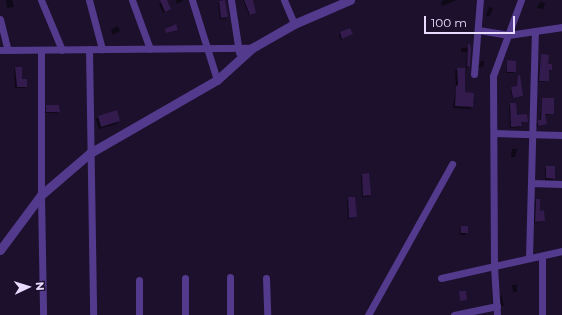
<!DOCTYPE html>
<html>
<head>
<meta charset="utf-8">
<style>
  body { margin:0 }
  #map { position:relative; width:562px; height:315px; overflow:hidden; background:#1c102c; font-family:Montserrat,sans-serif }
  div>[style] { position:absolute }
  [style*='--x'] { left:calc(var(--x)*1px); top:calc(var(--y)*1px); width:calc(var(--w)*1px); rotate:calc(var(--a)*1deg) }
  .shadow>* { inset:0; background:#0007 }
  .building>* { inset:0; background:#331b4e }
  .minor>* { height:7px; margin:-3.5px; padding:0 3.5px; transform-origin:3.5px; border-radius:3.5px; background:#533a8c }
  .tertiary>* { height:9px; margin:-4.5px; padding:0 4.5px; transform-origin:4.5px; border-radius:4.5px; background:#533a8c }
  span { translate:-50% -50%; white-space:nowrap; text-align:center; line-height:1.15; -webkit-text-stroke:3px #1c102c; paint-order:stroke }
  .north { position:absolute; left:8px; top:267px; width:40px; height:40px; -webkit-text-stroke:3px #1c102c; paint-order:stroke; rotate:86deg; font-size:11px; font-weight:700; line-height:16px; text-align:center; color:#e9dbff }
  .north::after { content:''; display:block; margin:auto; width:14px; height:18px; background:#e9dbff; clip-path:polygon(50% 0,100% 100%,50% 72%,0 100%) }
  .scale { position:absolute; left:424px; top:16px; width:91px; height:18px; box-sizing:border-box; border:2px solid #e9dbff; border-top:0; padding-left:5px; font-size:12px; line-height:14px; white-space:nowrap; color:#e9dbff; -webkit-text-stroke:3px #1c102c; paint-order:stroke }
</style>
</head>
<body>
<div id="map">
  <div class="shadow">
    <i style="clip-path:polygon(6px 0,12px 0,14px 7px,7px 8px)"></i>
    <i style="clip-path:polygon(166px 0,170px 9px,163px 13px,159px 4px)"></i>
    <i style="clip-path:polygon(176px 0,184px 0,177px 4px)"></i>
    <i style="clip-path:polygon(243px 0,252px 0,254px 14px,249px 15px)"></i>
    <i style="clip-path:polygon(457px 0,442px 6px,441px 2px,444px 0)"></i>
    <i style="clip-path:polygon(220px 2px,227px 17px,225px 19px,220px 19px,218px 3px)"></i>
    <i style="clip-path:polygon(540px 2px,545px 3px,543px 9px,537px 8px)"></i>
    <i style="clip-path:polygon(489px 7px,493px 8px,490px 16px,486px 16px)"></i>
    <i style="clip-path:polygon(118px 26px,120px 31px,113px 35px,111px 30px)"></i>
    <i style="clip-path:polygon(340px 33px,351px 34px,341px 40px,339px 35px)"></i>
    <i style="clip-path:polygon(469px 45px,469px 66px,466px 68px,467px 52px,461px 52px,461px 48px,467px 48px)"></i>
    <i style="clip-path:polygon(541px 55px,551px 70px,548px 71px,547px 81px,538px 82px)"></i>
    <i style="clip-path:polygon(481px 61px,484px 61px,484px 66px,478px 68px)"></i>
    <i style="clip-path:polygon(508px 62px,515px 72px,513px 73px,506px 73px)"></i>
    <i style="clip-path:polygon(16px 68px,21px 80px,26px 86px,25px 88px,15px 88px,14px 69px)"></i>
    <i style="clip-path:polygon(457px 69px,465px 69px,464px 93px,472px 107px,470px 109px,453px 108px,456px 87px,455px 71px)"></i>
    <i style="clip-path:polygon(518px 76px,522px 96px,512px 98px,511px 89px,517px 87px)"></i>
    <i style="clip-path:polygon(542px 99px,553px 114px,545px 115px,546px 124px,536px 127px,537px 123px,540px 121px)"></i>
    <i style="clip-path:polygon(510px 104px,516px 116px,527px 121px,520px 123px,520px 127px,510px 128px,509px 106px)"></i>
    <i style="clip-path:polygon(46px 106px,59px 111px,57px 113px,45px 113px)"></i>
    <i style="clip-path:polygon(99px 117px,119px 121px,116px 124px,99px 129px,96px 119px)"></i>
    <i style="clip-path:polygon(512px 149px,517px 149px,515px 157px,511px 157px)"></i>
    <i style="clip-path:polygon(547px 167px,554px 178px,553px 180px,545px 180px,545px 169px)"></i>
    <i style="clip-path:polygon(363px 175px,370px 195px,368px 197px,362px 197px,361px 176px)"></i>
    <i style="clip-path:polygon(349px 198px,356px 217px,354px 218px,348px 219px,347px 200px)"></i>
    <i style="clip-path:polygon(536px 200px,544px 221px,542px 222px,534px 223px,534px 202px)"></i>
    <i style="clip-path:polygon(461px 227px,467px 233px,465px 235px,460px 235px)"></i>
    <i style="clip-path:polygon(512px 285px,517px 285px,517px 292px,513px 292px)"></i>
    <i style="clip-path:polygon(501px 295px,504px 305px,501px 307px,500px 297px)"></i>
  </div>
  <div class="building">
    <i style="clip-path:polygon(160px 0,167px 0,171px 9px,165px 12px)"></i>
    <i style="clip-path:polygon(225px 0,228px 17px,221px 18px,219px 1px)"></i>
    <i style="clip-path:polygon(244px 0,253px 0,256px 13px,250px 15px)"></i>
    <i style="clip-path:polygon(176px 24px,178px 30px,166px 33px,165px 29px)"></i>
    <i style="clip-path:polygon(350px 28px,353px 34px,342px 39px,340px 32px)"></i>
    <i style="clip-path:polygon(468px 44px,470px 44px,471px 49px,470px 67px,467px 66px)"></i>
    <i style="clip-path:polygon(541px 54px,549px 55px,548px 64px,552px 64px,552px 70px,549px 70px,549px 81px,539px 81px)"></i>
    <i style="clip-path:polygon(507px 60px,516px 61px,516px 72px,507px 72px)"></i>
    <i style="clip-path:polygon(15px 67px,22px 67px,22px 79px,27px 79px,27px 87px,17px 87px)"></i>
    <i style="clip-path:polygon(457px 68px,465px 68px,465px 92px,474px 93px,473px 107px,455px 106px,456px 86px,458px 85px)"></i>
    <i style="clip-path:polygon(518px 75px,520px 75px,523px 96px,513px 98px,511px 87px,517px 86px)"></i>
    <i style="clip-path:polygon(542px 98px,554px 98px,554px 114px,545px 114px,547px 124px,538px 126px,538px 120px,541px 120px)"></i>
    <i style="clip-path:polygon(510px 103px,516px 103px,517px 115px,527px 114px,528px 122px,521px 122px,522px 126px,511px 127px)"></i>
    <i style="clip-path:polygon(46px 105px,59px 105px,60px 112px,46px 112px)"></i>
    <i style="clip-path:polygon(117px 110px,120px 121px,101px 127px,98px 116px)"></i>
    <i style="clip-path:polygon(546px 166px,555px 166px,555px 179px,546px 178px)"></i>
    <i style="clip-path:polygon(369px 173px,371px 195px,363px 196px,362px 174px)"></i>
    <i style="clip-path:polygon(348px 197px,355px 197px,357px 217px,349px 218px)"></i>
    <i style="clip-path:polygon(536px 199px,540px 199px,540px 211px,544px 210px,545px 221px,535px 222px)"></i>
    <i style="clip-path:polygon(461px 226px,468px 226px,468px 233px,461px 233px)"></i>
    <i style="clip-path:polygon(459px 291px,466px 291px,467px 300px,460px 301px)"></i>
  </div>
  <div class="minor">
    <i style="--x:41;--y:0;--w:54;--a:67.2"></i>
    <i style="--x:89;--y:0;--w:51;--a:75.1"></i>
    <i style="--x:132;--y:0;--w:52;--a:69.8"></i>
    <i style="--x:192;--y:0;--w:84;--a:72.6"></i>
    <i style="--x:231;--y:0;--w:53;--a:81.3"></i>
    <i style="--x:284;--y:0;--w:26;--a:67"></i>
    <i style="--x:0;--y:19;--w:32;--a:76"></i>
    <i style="--x:478;--y:30;--w:30;--a:9"></i>
    <i style="--x:508;--y:35;--w:55;--a:-8.4"></i>
    <i style="--x:89;--y:49;--w:266;--a:89.1"></i>
    <i style="--x:0;--y:50;--w:252;--a:-0.5"></i>
    <i style="--x:41;--y:50;--w:145;--a:90"></i>
    <i style="--x:41;--y:195;--w:120;--a:89"></i>
    <i style="--x:474;--y:74;--w:74;--a:-85.4"></i>
    <i style="--x:494;--y:133;--w:68;--a:1.7"></i>
    <i style="--x:531;--y:183;--w:31;--a:2"></i>
    <i style="--x:529;--y:258;--w:227;--a:-88.5"></i>
    <i style="--x:230;--y:277;--w:38;--a:90"></i>
    <i style="--x:185;--y:278;--w:37;--a:90"></i>
    <i style="--x:266;--y:278;--w:37;--a:88"></i>
    <i style="--x:441;--y:278;--w:124;--a:-12.6"></i>
    <i style="--x:139;--y:280;--w:35;--a:90"></i>
    <i style="--x:368;--y:315;--w:173;--a:-60.9"></i>
    <i style="--x:454;--y:315;--w:44;--a:-11.8"></i>
    <i style="--x:497;--y:315;--w:49;--a:-93.5"></i>
    <i style="--x:494;--y:266;--w:190;--a:-90.3"></i>
    <i style="--x:493;--y:76;--w:81;--a:-69.8"></i>
    <i style="--x:542;--y:315;--w:59;--a:-90"></i>
  </div>
  <div class="tertiary">
    <i style="--x:0;--y:250;--w:69;--a:-53.3"></i>
    <i style="--x:41;--y:195;--w:65;--a:-40.6"></i>
    <i style="--x:90;--y:153;--w:146;--a:-29.9"></i>
    <i style="--x:217;--y:80;--w:47;--a:-42.4"></i>
    <i style="--x:252;--y:48;--w:48;--a:-29.7"></i>
    <i style="--x:294;--y:24;--w:61;--a:-23.2"></i>
  </div>
  <div class="north">N</div>
  <div class="scale">100 m</div>
</div>
</body>
</html>
